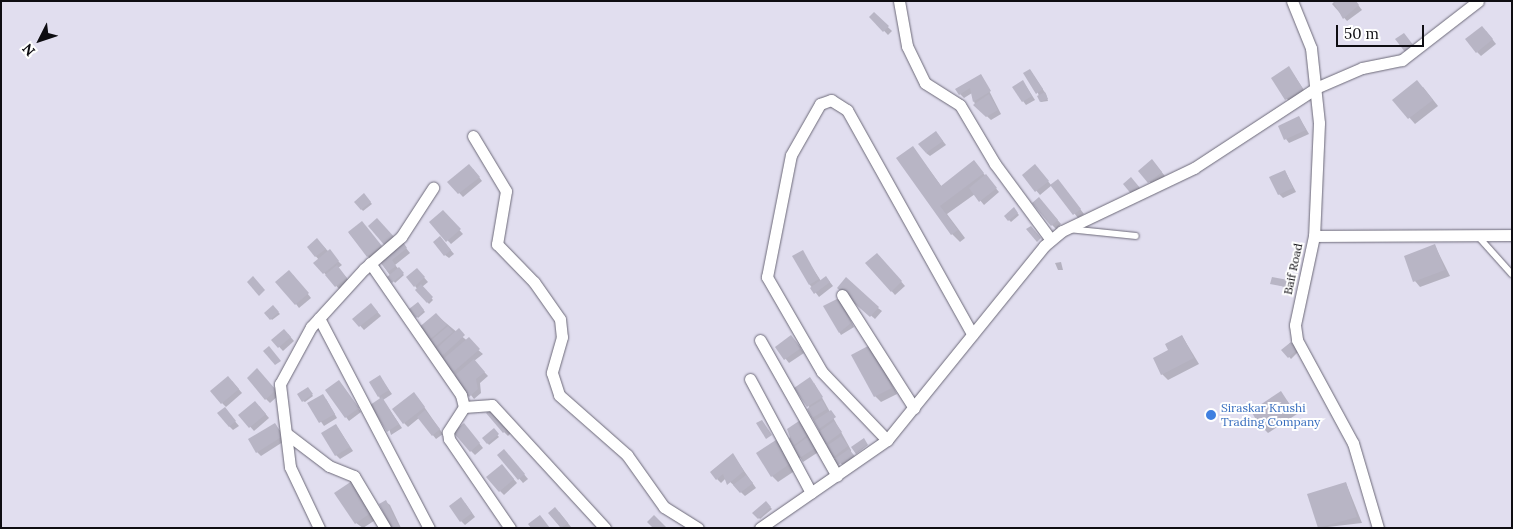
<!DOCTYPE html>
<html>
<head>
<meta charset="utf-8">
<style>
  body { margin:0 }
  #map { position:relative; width:1513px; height:529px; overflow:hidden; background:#e1deef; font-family:Lora,serif }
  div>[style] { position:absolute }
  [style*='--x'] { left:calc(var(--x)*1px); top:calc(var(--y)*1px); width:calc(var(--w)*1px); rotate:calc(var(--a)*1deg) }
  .shadow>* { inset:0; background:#0003 }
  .building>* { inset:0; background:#b8b5c5 }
  .roads { filter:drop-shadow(0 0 1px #6c6978) drop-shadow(0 0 1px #6c6978) }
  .service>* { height:5.5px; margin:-2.75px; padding:0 2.75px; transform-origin:2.75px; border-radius:2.75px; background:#fff }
  .minor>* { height:11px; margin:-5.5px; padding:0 5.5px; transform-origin:5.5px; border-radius:5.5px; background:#fff }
  .dots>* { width:14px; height:14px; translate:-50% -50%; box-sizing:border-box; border:2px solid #fff; border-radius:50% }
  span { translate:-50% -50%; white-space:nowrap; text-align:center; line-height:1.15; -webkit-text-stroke:4px #fff; paint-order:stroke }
  .street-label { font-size:12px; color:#0e0d12 }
  .shop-label { font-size:12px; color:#366cbe }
  .left { translate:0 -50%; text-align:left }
  .frame { position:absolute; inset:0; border:2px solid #0e0d12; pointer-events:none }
  .north { position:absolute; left:15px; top:15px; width:50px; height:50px; -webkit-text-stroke:4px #fff; paint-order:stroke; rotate:229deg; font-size:14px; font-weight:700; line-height:20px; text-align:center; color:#0e0d12 }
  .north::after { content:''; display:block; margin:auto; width:18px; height:22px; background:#0e0d12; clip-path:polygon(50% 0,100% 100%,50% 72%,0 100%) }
  .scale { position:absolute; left:1336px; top:25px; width:88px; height:22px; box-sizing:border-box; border:2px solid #0e0d12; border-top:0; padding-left:6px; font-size:15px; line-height:18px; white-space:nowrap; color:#0e0d12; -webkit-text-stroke:4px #fff; paint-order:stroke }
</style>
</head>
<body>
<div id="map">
  <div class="shadow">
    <i style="clip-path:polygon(1335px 1px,1355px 1px,1362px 10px,1347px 21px,1332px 4px)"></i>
    <i style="clip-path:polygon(874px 14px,892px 31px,888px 35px,871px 17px)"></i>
    <i style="clip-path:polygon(1486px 31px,1496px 44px,1481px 56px,1477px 52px)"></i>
    <i style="clip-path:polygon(1030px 70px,1046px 94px,1048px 101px,1041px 102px)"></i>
    <i style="clip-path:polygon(1292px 72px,1306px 93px,1290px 103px,1273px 79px)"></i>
    <i style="clip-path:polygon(981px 75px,1001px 114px,991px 120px,975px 105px,972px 93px,964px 98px,960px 94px)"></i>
    <i style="clip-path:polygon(1026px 86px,1035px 100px,1026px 105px,1023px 101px)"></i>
    <i style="clip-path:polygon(1423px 87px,1438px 106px,1415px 124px,1394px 100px)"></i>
    <i style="clip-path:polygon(1299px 117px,1309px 134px,1289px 143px,1286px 139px)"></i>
    <i style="clip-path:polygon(939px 136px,946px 145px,930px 156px,926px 153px)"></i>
    <i style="clip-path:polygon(913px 148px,942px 187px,974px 162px,999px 192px,984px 205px,975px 194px,947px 214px,965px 238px,960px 242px,952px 234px)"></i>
    <i style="clip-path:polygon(1155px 164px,1165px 176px,1153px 186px,1140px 171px)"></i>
    <i style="clip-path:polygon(473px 169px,482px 181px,463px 197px,449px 182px)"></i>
    <i style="clip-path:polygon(1039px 170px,1051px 185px,1061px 184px,1084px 214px,1078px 218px,1052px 185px,1040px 195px,1023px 175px)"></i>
    <i style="clip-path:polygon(1285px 171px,1296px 192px,1283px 198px,1279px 194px)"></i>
    <i style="clip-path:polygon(364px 195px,372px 204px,363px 211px,356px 202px)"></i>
    <i style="clip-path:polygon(1043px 203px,1061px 224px,1056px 229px,1052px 225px)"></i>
    <i style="clip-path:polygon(1014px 209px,1019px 215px,1011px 222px,1005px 216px)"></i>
    <i style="clip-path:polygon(443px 212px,463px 234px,451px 244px,431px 223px)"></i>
    <i style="clip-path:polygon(366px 227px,384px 250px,371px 260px,349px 233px)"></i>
    <i style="clip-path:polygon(444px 242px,454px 254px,449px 258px,445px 255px)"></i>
    <i style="clip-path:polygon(321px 244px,342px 265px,338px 268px,350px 282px,340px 290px,315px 263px,319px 260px,308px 247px)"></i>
    <i style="clip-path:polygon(1435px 246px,1450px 276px,1420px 287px,1415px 281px)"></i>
    <i style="clip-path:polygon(406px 248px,410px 253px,395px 265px,404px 275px,395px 283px,381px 262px)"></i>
    <i style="clip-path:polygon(802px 252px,821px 281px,826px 277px,833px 286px,819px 297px,810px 285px)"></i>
    <i style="clip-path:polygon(877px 254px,905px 286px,895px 295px,867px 263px)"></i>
    <i style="clip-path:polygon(1061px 262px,1063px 270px,1058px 270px,1055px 263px)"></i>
    <i style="clip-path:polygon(421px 274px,428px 282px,422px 287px,433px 300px,429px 304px,415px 286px)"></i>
    <i style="clip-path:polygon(293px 275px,311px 298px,299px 308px,296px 304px)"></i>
    <i style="clip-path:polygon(1287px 281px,1288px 288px,1272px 283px)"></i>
    <i style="clip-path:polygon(843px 291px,878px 308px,882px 311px,875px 319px)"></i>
    <i style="clip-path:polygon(418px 303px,425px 312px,418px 318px,410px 309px)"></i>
    <i style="clip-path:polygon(842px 303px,854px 327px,841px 335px,825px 306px)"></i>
    <i style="clip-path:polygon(273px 307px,280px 314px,272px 320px,266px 313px)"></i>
    <i style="clip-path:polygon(375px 309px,381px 316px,364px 330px,354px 319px)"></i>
    <i style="clip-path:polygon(440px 318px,483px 354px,474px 361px,488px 376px,480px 383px,481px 393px,474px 399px,419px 329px)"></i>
    <i style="clip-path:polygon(288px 334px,294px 341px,283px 351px,273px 340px)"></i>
    <i style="clip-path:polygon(1182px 336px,1199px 364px,1168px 380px,1162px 374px,1170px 351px)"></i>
    <i style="clip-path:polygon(795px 341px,804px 353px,789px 363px,777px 348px)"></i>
    <i style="clip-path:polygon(1290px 343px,1298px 352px,1291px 359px,1283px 350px)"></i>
    <i style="clip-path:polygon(876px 353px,897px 394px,881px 402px,875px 396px)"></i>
    <i style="clip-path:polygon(257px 370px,279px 395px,270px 403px,266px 399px)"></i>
    <i style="clip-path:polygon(380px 377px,392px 394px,383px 400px,402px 428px,391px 435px,379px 396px)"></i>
    <i style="clip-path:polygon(232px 381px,242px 393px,226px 407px,222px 403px)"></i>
    <i style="clip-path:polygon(814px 383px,851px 450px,850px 471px,833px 457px,808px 410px)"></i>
    <i style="clip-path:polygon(342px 385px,361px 412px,349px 421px,346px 417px)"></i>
    <i style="clip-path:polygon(309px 390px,313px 396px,305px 402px,303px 401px)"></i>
    <i style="clip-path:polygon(1281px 393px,1297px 414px,1268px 433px,1262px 427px)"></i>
    <i style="clip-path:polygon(418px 398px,443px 434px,436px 439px,419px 418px,408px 427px,404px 423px)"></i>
    <i style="clip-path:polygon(326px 399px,337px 418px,324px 426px,309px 404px)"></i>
    <i style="clip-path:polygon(259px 406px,269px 418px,254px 431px,240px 415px)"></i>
    <i style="clip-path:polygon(228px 413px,239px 426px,233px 430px,229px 426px)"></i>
    <i style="clip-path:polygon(495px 413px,512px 432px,508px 436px,504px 432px)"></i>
    <i style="clip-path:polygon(798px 422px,820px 451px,803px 462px,789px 439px)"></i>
    <i style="clip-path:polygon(275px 424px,286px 440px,261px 456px,257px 452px)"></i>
    <i style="clip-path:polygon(336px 425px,353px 451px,340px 459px,336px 455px)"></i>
    <i style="clip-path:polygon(468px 429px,483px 448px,475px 455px,471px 451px)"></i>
    <i style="clip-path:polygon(493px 430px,499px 437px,489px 445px,484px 438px)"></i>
    <i style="clip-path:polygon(776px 442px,796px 470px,778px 482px,772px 476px)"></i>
    <i style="clip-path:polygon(499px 455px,508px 455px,528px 479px,523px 483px)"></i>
    <i style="clip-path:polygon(733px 455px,756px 488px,745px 496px,726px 478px,721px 483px,717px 479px)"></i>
    <i style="clip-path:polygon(505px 469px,517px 483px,504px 495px,500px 491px)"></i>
    <i style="clip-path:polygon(352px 483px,377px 519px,363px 528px,356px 523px)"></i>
    <i style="clip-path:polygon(1346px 483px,1362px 523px,1319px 528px)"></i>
    <i style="clip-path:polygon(386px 502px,390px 505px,401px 528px,392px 528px)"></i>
    <i style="clip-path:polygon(465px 503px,475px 517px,465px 525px,461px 521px)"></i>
    <i style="clip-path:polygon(766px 503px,772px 509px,760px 519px,754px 513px)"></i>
    <i style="clip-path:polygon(559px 512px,571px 527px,570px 528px,561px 528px,549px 513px)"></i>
  </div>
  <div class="building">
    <i style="clip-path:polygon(1333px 1px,1356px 1px,1359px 5px,1343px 19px)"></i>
    <i style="clip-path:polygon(874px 12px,889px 26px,883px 32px,869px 17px)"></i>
    <i style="clip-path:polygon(1482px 26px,1493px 39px,1476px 53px,1465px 39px)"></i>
    <i style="clip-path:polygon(1404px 33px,1414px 46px,1405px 52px,1395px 39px)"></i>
    <i style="clip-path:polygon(1289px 66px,1303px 89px,1285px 100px,1271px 78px)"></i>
    <i style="clip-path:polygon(1030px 69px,1043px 89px,1036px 94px,1023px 73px)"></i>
    <i style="clip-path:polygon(981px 74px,991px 91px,973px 102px,970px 88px,959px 95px,955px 89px)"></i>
    <i style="clip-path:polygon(1023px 80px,1032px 96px,1022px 102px,1012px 87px)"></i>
    <i style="clip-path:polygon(1417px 80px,1433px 100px,1408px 119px,1392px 100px)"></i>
    <i style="clip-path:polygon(1045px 92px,1048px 99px,1040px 102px,1037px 96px)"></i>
    <i style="clip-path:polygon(989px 94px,998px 110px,986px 117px,973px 105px)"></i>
    <i style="clip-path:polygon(1299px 116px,1306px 130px,1284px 140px,1278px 126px)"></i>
    <i style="clip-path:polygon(936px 131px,943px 141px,926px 153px,918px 144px)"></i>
    <i style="clip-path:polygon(913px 146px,941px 186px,974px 160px,984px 173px,940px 206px,958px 230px,951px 235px,896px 158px)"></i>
    <i style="clip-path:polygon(1152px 159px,1162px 172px,1148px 183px,1138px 171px)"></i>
    <i style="clip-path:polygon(469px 164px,480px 177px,458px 194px,447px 182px)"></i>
    <i style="clip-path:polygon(1035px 164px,1049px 181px,1035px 192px,1022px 175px)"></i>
    <i style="clip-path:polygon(1285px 170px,1293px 188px,1278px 195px,1269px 177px)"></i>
    <i style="clip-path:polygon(986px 174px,997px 188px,979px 202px,969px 188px)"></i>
    <i style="clip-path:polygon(1131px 177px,1140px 188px,1132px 195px,1123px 184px)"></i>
    <i style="clip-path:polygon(1058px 179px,1081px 209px,1073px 215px,1050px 185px)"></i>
    <i style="clip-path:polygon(364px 193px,371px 202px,361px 210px,354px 202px)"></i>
    <i style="clip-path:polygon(1039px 197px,1058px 220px,1051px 226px,1032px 203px)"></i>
    <i style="clip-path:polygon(1014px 207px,1018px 213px,1008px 221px,1004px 216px)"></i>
    <i style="clip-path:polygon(443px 210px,461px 229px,446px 242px,429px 222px)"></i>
    <i style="clip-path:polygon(377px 218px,396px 239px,386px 247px,368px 226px)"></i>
    <i style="clip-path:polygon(362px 221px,382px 246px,367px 257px,348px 232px)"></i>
    <i style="clip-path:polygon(1031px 226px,1041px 238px,1037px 242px,1026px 229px)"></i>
    <i style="clip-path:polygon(440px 236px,451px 250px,444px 256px,433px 242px)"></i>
    <i style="clip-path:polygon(317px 238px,326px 249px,315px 257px,307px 247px)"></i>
    <i style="clip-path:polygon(403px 242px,407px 248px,392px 260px,396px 266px,388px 272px,379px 261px)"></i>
    <i style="clip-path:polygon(1435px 244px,1445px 270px,1413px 282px,1404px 256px)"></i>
    <i style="clip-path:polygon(330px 249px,339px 261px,323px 274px,313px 263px)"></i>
    <i style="clip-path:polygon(803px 250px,819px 279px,809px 285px,792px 256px)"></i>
    <i style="clip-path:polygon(877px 253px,902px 281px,891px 292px,865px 263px)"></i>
    <i style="clip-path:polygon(337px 265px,347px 278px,335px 287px,325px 275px)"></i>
    <i style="clip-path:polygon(399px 267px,404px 273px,392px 283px,387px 277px)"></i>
    <i style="clip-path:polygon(417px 268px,425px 277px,414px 287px,406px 277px)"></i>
    <i style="clip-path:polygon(289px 270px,309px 293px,295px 305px,275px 282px)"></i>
    <i style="clip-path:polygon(253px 276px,265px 290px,259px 296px,247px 282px)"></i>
    <i style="clip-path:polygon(826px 276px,830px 282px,814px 294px,810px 288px)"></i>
    <i style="clip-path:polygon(846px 277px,879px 307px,870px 317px,837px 288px)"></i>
    <i style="clip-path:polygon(1272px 277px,1288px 280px,1286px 287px,1270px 284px)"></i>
    <i style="clip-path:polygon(421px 284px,433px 297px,427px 303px,415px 290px)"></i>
    <i style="clip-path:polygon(839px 298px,851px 323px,839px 333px,823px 306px)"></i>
    <i style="clip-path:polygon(418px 302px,424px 310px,416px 318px,409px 309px)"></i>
    <i style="clip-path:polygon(371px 303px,378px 312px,359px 327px,352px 319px)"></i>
    <i style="clip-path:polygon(273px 305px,279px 312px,270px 320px,264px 313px)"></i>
    <i style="clip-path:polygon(436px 313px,447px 325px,428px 341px,417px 329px)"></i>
    <i style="clip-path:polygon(448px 326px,453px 332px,434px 348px,429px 342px)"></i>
    <i style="clip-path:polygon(459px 328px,465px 335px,442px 356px,436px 349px)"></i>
    <i style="clip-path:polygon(284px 329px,291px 337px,278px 348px,271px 340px)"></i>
    <i style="clip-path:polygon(791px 335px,801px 348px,784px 360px,775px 347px)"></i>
    <i style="clip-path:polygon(1182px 335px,1194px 358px,1161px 375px,1153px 358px,1168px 350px,1165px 344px)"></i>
    <i style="clip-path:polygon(469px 337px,480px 349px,452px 373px,442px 360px)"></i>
    <i style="clip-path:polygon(1291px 342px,1298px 349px,1288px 358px,1281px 350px)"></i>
    <i style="clip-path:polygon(870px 345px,892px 388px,874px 397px,851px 355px)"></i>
    <i style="clip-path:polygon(269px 346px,281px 361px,275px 365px,263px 351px)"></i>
    <i style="clip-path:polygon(474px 359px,485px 372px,476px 379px,478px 389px,469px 397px,453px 377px)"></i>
    <i style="clip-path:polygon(257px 368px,276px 390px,265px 400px,247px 378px)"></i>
    <i style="clip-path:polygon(380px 375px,389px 390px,378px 397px,369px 382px)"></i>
    <i style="clip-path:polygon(228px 376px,239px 389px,221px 404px,210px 391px)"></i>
    <i style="clip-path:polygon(810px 377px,823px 397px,807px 407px,794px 388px)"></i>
    <i style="clip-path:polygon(339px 380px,359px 408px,345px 418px,325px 390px)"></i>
    <i style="clip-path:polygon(308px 387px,313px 394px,302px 402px,297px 394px)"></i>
    <i style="clip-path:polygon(1281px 391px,1292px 408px,1261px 428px,1251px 411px)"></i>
    <i style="clip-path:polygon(414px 392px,425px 407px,403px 424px,392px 409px)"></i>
    <i style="clip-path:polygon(323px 394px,335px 414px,319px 423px,307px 403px)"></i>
    <i style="clip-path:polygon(382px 397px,399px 424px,387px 432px,370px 405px)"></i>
    <i style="clip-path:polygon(822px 400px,827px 409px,812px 418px,807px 409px)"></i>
    <i style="clip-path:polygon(255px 401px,266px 414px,249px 428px,238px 415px)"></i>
    <i style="clip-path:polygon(225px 407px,236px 421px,229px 427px,217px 413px)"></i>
    <i style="clip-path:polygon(492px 408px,509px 428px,503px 433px,486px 413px)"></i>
    <i style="clip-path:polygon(425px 410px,440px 429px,432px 436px,417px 417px)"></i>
    <i style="clip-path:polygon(831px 410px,836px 417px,819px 429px,814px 421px)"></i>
    <i style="clip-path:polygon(762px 420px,772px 435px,766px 439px,756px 423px)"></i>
    <i style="clip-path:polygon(799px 421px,809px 434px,793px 446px,787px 429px)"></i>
    <i style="clip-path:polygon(834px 421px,842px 432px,824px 445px,816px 434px)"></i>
    <i style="clip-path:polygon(275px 423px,283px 436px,256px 453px,248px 439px)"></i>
    <i style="clip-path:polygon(464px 423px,480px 443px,470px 452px,453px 432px)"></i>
    <i style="clip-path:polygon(336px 424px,350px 447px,335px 456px,321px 433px)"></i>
    <i style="clip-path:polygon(494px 428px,499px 434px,487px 444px,482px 438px)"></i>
    <i style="clip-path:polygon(809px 436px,817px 447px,798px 459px,791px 449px)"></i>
    <i style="clip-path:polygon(841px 436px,848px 446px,832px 458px,824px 448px)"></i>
    <i style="clip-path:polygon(864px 438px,868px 445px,856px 454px,851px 447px)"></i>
    <i style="clip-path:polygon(776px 440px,791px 463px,771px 477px,756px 453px)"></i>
    <i style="clip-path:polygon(504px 449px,525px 474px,518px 480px,497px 455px)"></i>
    <i style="clip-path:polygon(849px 449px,857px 459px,845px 468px,841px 463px,837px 466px,833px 460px)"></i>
    <i style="clip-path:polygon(733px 453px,744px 471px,727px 485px,723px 474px,716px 480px,710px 472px)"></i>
    <i style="clip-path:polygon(502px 464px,514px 479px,499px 492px,486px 477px)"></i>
    <i style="clip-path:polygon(746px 475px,753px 483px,740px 493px,733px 485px)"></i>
    <i style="clip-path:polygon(352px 481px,372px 512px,355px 524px,334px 493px)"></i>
    <i style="clip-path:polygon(1346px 482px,1357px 517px,1318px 528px,1307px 494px)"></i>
    <i style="clip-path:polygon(461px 497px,472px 513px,460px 522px,449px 506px)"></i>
    <i style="clip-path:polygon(386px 500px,400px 528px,391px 528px,379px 504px)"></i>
    <i style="clip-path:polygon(766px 501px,771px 507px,758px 519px,752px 513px)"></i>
    <i style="clip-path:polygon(555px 507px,568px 523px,561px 528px,548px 513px)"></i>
    <i style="clip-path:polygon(540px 515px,550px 528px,531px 528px,528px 524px)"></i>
    <i style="clip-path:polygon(654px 515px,667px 528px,653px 528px,647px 522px)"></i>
  </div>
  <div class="roads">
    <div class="service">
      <i style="--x:1069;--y:229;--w:67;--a:6"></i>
      <i style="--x:1478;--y:236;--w:51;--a:48.2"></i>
    </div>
    <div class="minor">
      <i style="--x:899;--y:1;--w:46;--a:79.9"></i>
      <i style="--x:907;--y:46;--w:41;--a:64.1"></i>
      <i style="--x:925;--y:83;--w:41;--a:32.2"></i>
      <i style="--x:960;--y:105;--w:69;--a:59.3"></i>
      <i style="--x:995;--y:164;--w:94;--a:53.6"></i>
      <i style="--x:1292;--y:1;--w:51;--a:68"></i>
      <i style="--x:1311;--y:48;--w:75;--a:83.9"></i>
      <i style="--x:1319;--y:123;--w:113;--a:92.5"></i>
      <i style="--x:1314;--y:236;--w:91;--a:102.1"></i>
      <i style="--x:1295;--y:325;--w:15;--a:82"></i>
      <i style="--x:1297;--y:340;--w:117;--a:61.5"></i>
      <i style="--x:1353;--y:443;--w:89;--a:73.6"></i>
      <i style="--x:473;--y:136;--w:64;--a:59"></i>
      <i style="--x:506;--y:191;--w:54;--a:99.6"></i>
      <i style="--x:497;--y:244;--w:53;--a:45.8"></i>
      <i style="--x:534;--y:282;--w:45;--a:54.9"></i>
      <i style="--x:560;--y:319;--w:18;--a:84"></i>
      <i style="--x:562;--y:337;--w:37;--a:106"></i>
      <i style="--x:552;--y:373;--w:23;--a:72"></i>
      <i style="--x:559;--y:395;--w:91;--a:41.4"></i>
      <i style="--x:627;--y:455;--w:64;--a:54.6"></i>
      <i style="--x:664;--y:507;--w:40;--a:32"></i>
      <i style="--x:1314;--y:236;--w:198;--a:-0.3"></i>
      <i style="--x:370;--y:263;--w:160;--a:55.4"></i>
      <i style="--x:461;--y:395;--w:12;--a:76"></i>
      <i style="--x:464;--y:407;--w:30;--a:123"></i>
      <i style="--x:448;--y:432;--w:7;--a:82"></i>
      <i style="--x:449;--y:439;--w:108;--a:55.6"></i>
      <i style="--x:842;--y:295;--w:134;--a:57.5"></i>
      <i style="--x:319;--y:318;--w:237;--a:62.4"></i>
      <i style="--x:760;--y:340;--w:156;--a:60.5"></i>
      <i style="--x:750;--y:379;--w:129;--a:61.8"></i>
      <i style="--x:464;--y:407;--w:28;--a:-4"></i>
      <i style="--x:492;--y:405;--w:167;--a:47.4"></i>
      <i style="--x:287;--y:434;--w:53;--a:37.3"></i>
      <i style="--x:329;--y:466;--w:27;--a:22"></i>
      <i style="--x:354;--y:476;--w:61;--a:59.2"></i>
      <i style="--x:887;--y:440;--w:94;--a:-133.7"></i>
      <i style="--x:822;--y:372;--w:110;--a:-120.1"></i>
      <i style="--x:767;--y:277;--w:124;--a:-78.9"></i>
      <i style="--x:791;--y:155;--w:59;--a:-60.4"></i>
      <i style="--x:820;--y:104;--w:12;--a:-20"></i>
      <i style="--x:831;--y:100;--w:19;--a:32"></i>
      <i style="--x:847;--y:110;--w:257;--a:60.8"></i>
      <i style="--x:319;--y:528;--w:68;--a:-115.4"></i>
      <i style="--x:290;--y:467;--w:84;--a:-96.9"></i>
      <i style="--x:280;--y:384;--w:65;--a:-61.5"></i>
      <i style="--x:311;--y:327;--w:79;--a:-47.6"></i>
      <i style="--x:364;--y:269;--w:49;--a:-40.9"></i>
      <i style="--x:401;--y:237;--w:59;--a:-56.9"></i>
      <i style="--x:760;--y:528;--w:155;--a:-34.7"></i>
      <i style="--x:887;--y:440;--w:250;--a:-51"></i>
      <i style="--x:1044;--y:246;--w:23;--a:-40"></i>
      <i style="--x:1062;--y:231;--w:146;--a:-25.5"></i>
      <i style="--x:1194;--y:168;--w:148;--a:-33.2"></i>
      <i style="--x:1318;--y:87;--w:48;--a:-23.4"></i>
      <i style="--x:1362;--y:68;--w:41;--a:-11.3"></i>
      <i style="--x:1402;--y:60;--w:96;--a:-37.8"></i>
    </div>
  </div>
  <div class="dots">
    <i style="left:1211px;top:415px;background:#3f7fe0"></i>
  </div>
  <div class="street-label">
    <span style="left:1293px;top:269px;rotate:-78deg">Baif Road</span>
  </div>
  <div class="shop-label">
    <span class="left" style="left:1221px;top:415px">Siraskar Krushi<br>Trading Company</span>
  </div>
  <div class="frame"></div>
  <div class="north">N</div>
  <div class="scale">50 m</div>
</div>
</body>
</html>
